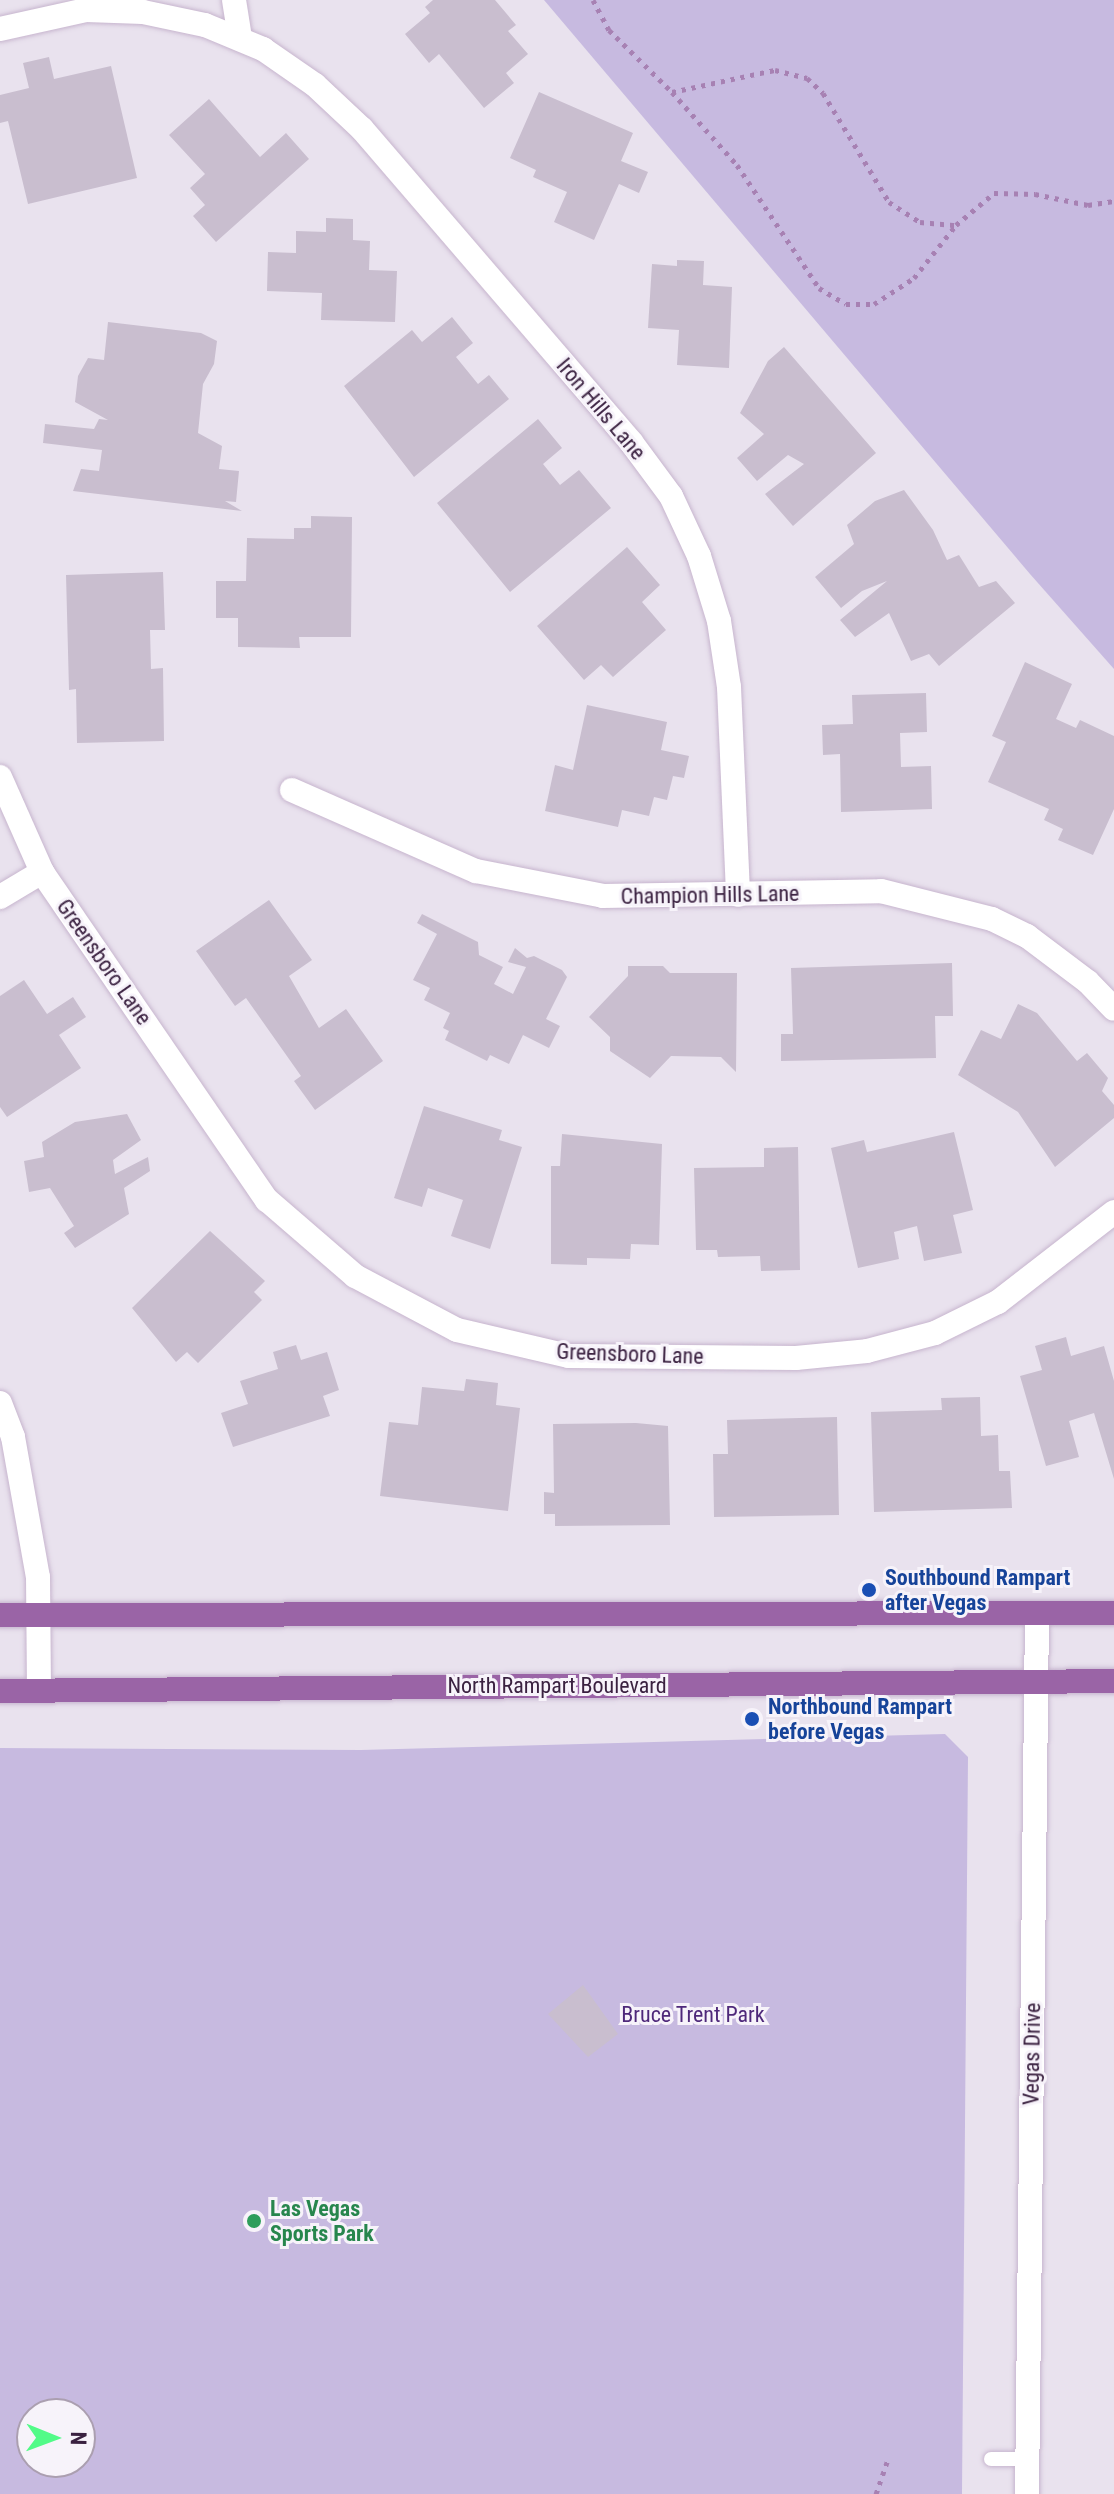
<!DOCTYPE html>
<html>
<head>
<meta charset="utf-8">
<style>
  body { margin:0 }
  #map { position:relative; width:1114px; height:2494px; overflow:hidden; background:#e9e2ee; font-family:"Roboto Condensed",sans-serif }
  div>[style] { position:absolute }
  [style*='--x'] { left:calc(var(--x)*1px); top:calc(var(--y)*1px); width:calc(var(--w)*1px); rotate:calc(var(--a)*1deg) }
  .green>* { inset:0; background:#c7bae0 }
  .building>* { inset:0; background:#c9becf }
  .path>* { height:5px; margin-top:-2.5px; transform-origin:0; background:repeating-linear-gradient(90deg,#a781b3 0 4px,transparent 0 10px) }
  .roads { filter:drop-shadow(0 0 2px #c7b5ce) drop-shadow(0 0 2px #c7b5ce) }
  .lane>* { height:14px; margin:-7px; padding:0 7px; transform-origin:7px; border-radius:7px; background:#fff }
  .street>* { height:24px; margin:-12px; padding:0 12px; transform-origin:12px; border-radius:12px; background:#fff }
  .secondary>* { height:24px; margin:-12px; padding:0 12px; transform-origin:12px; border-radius:12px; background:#fff }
  .primary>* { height:24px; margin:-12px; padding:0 12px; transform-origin:12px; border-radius:12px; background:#9a64a6 }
  .dots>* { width:22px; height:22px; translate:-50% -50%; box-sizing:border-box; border:4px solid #f7f3fa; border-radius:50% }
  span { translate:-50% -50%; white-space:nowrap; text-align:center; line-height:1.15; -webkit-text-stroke:6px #f7f3fa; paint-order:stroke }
  .street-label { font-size:22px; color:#3a2140 }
  .transit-label { font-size:22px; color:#164399; font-weight:700 }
  .left { translate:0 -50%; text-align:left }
  .park-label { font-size:22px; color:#4e287a }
  .leisure-label { font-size:22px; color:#27864d; font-weight:700 }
  .north { position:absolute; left:16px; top:2398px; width:80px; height:80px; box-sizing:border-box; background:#f7f3fa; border:2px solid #ab9fb0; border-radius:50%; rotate:91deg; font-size:22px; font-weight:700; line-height:32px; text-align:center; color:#3a2140 }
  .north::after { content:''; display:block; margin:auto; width:28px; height:36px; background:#52fb88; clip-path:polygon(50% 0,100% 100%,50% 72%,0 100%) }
</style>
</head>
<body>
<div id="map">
  <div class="green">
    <i style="clip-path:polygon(544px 0,1114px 0,1114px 669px,1030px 574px)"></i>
    <i style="clip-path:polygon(evenodd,945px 1734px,968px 1757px,962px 2494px,0 2494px,0 1748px,361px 1750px,945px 1734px,32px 2414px,80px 2414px,80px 2462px,32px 2462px,32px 2414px)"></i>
  </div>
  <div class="building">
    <i style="clip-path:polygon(433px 0,495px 0,516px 25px,508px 31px,528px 54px,506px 73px,514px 83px,484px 108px,439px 54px,429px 63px,405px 34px,430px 13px,425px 7px)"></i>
    <i style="clip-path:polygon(49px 57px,54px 79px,111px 66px,137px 178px,28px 204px,8px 121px,0 123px,0 95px,29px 88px,23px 63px)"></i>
    <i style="clip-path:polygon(539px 92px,633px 133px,621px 161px,648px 172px,639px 193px,619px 184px,594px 240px,554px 222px,567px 192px,533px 177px,536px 170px,510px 158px)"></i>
    <i style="clip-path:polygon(209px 99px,260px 157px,286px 133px,309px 159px,216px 242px,193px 216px,205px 205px,190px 188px,205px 174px,169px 135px)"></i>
    <i style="clip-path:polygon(326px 218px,353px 219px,353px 240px,370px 241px,369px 270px,397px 271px,395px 322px,321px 320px,322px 293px,267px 291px,268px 252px,296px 253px,296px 231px,326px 232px)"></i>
    <i style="clip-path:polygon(677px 260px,704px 261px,703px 285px,732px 287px,729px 368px,677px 365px,679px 330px,648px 328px,652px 264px,677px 266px)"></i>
    <i style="clip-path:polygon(452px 317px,473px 343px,456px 357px,478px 384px,489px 375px,509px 399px,414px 477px,344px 386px,412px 330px,422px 342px)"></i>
    <i style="clip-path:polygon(108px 322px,201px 333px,217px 341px,214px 364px,203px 384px,198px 433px,222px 446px,219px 469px,239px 471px,236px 502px,225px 501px,242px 511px,73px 491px,81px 469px,99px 471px,102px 450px,43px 443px,45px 424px,94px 429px,99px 419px,108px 420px,75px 402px,78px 376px,88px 358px,104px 360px)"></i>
    <i style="clip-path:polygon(784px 347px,876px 453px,793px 526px,765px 494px,804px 464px,788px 455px,757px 481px,737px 458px,764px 434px,740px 413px,768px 361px)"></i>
    <i style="clip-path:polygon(538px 419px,562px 448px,543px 464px,560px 485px,579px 470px,611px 508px,510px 592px,437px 503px)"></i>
    <i style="clip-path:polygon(904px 490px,933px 530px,947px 560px,959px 555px,979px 587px,996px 581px,1015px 603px,939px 666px,929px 654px,911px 661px,889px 613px,855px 637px,840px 620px,887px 581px,862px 591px,841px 608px,815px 577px,854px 544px,847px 525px,875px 501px)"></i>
    <i style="clip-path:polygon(311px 516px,352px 517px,351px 637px,299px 637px,300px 648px,238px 647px,238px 618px,216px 618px,216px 581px,246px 581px,247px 538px,294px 539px,294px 528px,311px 528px)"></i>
    <i style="clip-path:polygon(627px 547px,660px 585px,642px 602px,666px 630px,613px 677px,601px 665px,584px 680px,537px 626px)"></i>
    <i style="clip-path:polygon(163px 572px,165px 630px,150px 630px,151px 669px,163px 668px,164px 741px,77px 743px,76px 689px,69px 690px,66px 575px)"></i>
    <i style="clip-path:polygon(1025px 662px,1072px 684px,1056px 719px,1076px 728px,1080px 720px,1114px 736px,1114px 809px,1093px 855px,1058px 840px,1063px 829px,1044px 820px,1049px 809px,988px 782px,1006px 742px,992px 736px)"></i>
    <i style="clip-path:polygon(926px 693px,927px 732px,900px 733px,901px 767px,931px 766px,932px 809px,841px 812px,840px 754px,823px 755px,822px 725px,853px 724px,852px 695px)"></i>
    <i style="clip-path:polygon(587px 705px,667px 722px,661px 750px,689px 756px,684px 778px,673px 776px,667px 800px,654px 797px,649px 816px,622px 810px,618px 827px,545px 811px,555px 765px,573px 770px)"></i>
    <i style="clip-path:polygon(269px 900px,312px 960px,289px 976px,319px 1028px,346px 1009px,383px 1061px,315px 1110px,294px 1081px,301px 1076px,246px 998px,235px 1006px,196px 951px)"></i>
    <i style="clip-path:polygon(422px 914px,478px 942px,479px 955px,503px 967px,494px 984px,513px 994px,526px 967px,508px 962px,515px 948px,527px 958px,534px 956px,562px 970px,567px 977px,546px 1019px,560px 1026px,549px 1048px,523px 1035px,509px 1064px,490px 1055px,487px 1061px,445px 1040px,449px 1031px,443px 1028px,450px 1013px,424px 1000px,430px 988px,413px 980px,437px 934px,417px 923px)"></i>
    <i style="clip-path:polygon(952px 963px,953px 1016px,935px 1016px,936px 1058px,781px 1061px,781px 1034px,793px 1034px,791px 968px)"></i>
    <i style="clip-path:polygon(628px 966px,663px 966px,670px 973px,737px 973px,736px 1072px,721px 1057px,671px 1056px,650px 1078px,610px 1051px,610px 1037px,589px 1017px,628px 976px)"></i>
    <i style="clip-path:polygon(24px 980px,47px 1014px,73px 997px,86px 1017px,59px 1035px,81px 1068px,7px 1117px,0 1107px,0 996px)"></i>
    <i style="clip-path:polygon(1018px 1004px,1037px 1013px,1077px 1061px,1087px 1053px,1108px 1078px,1102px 1091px,1114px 1105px,1114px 1118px,1055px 1167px,1018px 1112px,958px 1075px,981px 1030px,1001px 1039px)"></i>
    <i style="clip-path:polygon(424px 1106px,502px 1130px,499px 1140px,522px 1147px,490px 1249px,451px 1236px,463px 1200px,428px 1188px,422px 1207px,394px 1198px)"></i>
    <i style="clip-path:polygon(127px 1114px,141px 1140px,113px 1160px,115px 1174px,148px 1157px,150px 1171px,124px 1188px,129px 1214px,75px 1248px,64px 1233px,74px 1226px,50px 1188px,29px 1192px,24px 1161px,44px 1157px,42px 1142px,75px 1122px)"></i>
    <i style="clip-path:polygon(954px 1132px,973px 1210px,953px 1215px,962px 1253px,924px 1261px,917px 1226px,894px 1232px,899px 1259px,858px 1268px,831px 1148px,864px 1140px,867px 1152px)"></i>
    <i style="clip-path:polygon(562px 1134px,662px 1144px,659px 1245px,631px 1244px,630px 1259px,587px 1258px,587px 1265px,551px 1264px,551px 1166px,560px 1166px)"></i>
    <i style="clip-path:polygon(798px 1147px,800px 1270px,761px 1271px,760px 1256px,718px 1257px,717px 1250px,696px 1250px,694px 1168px,764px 1167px,764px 1148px)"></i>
    <i style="clip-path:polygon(210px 1231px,265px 1281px,254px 1292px,262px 1300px,198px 1363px,187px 1352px,176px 1362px,132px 1308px)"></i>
    <i style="clip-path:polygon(1066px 1337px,1071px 1356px,1104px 1346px,1114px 1381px,1114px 1479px,1094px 1413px,1069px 1421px,1079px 1457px,1046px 1466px,1020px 1376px,1042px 1370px,1035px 1346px)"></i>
    <i style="clip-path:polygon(296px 1345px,301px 1360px,327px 1352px,339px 1390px,323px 1396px,330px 1416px,233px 1447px,221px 1413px,248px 1404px,240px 1381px,278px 1369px,273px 1352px)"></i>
    <i style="clip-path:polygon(466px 1379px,498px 1383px,496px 1405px,520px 1408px,508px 1511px,380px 1496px,389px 1422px,418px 1425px,422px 1387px,464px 1391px)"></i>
    <i style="clip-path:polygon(980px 1397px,981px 1436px,998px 1435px,999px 1471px,1010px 1471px,1012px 1508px,874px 1512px,871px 1412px,942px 1410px,941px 1398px)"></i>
    <i style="clip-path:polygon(837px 1417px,839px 1515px,714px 1517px,713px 1454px,728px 1454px,727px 1420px)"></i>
    <i style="clip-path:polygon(636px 1423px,668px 1426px,670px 1525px,555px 1526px,555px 1514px,544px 1514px,544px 1492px,554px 1493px,553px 1424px)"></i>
    <i style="clip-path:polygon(583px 1985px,618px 2034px,588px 2057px,548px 2014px)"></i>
  </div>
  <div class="path">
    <i style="--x:593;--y:0;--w:34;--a:62"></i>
    <i style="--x:609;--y:30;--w:88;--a:44.5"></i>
    <i style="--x:672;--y:92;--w:105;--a:-12.1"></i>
    <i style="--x:775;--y:70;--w:33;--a:14"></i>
    <i style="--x:807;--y:78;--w:22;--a:43"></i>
    <i style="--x:823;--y:93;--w:127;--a:58.8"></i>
    <i style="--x:889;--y:202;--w:37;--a:33"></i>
    <i style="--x:920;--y:222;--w:36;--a:5"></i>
    <i style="--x:672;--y:92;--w:98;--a:48.3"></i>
    <i style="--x:737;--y:165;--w:148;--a:56.3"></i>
    <i style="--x:819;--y:288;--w:31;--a:31"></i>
    <i style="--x:846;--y:304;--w:28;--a:0"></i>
    <i style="--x:874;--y:304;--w:48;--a:-33"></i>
    <i style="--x:914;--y:278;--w:68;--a:-51.6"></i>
    <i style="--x:956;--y:225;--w:50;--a:-40.1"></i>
    <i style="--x:994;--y:193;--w:41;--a:1.4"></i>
    <i style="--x:1035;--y:194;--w:54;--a:11.7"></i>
    <i style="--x:1088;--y:205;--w:26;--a:-9"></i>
    <i style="--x:876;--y:2494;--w:36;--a:-71"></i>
  </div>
  <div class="roads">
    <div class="lane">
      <i style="--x:991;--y:2459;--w:37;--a:0"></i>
    </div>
    <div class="street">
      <i style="--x:234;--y:0;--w:39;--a:81"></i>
      <i style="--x:0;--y:29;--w:88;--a:-12.5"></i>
      <i style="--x:86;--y:10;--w:57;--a:2"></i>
      <i style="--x:143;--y:12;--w:63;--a:11.8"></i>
      <i style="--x:205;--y:25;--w:63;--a:22.5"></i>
      <i style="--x:263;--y:49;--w:63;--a:34.7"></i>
      <i style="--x:315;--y:85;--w:64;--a:43.1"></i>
      <i style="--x:362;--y:129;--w:413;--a:49.3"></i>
      <i style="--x:631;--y:442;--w:67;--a:53.5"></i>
      <i style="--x:671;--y:496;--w:66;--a:65"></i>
      <i style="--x:699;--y:556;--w:68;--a:72.9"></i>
      <i style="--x:719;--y:621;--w:67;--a:81.4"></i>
      <i style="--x:729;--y:687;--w:208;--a:87.5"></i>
      <i style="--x:0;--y:777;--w:104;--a:66.1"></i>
      <i style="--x:42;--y:872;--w:398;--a:55.6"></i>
      <i style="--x:267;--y:1200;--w:116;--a:40.8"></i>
      <i style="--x:355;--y:1276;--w:115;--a:27.9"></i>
      <i style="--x:457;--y:1330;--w:115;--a:13.1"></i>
      <i style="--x:569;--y:1356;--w:227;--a:0.5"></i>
      <i style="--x:796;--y:1358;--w:71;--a:-5.6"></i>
      <i style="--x:867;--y:1351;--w:70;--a:-14.8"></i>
      <i style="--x:935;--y:1333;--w:70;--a:-26.2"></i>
      <i style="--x:998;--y:1302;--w:147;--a:-37.8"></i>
      <i style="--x:292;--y:790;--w:201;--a:23.8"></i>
      <i style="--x:476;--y:871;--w:129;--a:11.1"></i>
      <i style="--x:603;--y:896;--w:278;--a:-1"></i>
      <i style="--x:881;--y:891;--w:114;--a:14.2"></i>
      <i style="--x:992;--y:919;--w:39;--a:26"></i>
      <i style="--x:1027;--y:936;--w:76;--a:37"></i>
      <i style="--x:1088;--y:982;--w:37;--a:46"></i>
      <i style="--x:0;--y:897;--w:49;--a:-30.8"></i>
      <i style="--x:0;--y:1403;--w:36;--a:69"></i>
      <i style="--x:13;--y:1437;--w:142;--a:79.9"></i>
      <i style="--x:38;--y:1577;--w:113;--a:89.5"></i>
    </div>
    <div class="secondary">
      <i style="--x:1027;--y:2494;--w:880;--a:-89.35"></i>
    </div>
    <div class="primary">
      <i style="--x:0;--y:1615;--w:1114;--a:-0.1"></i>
      <i style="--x:0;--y:1691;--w:1114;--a:-0.51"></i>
    </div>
  </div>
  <div class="dots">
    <i style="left:869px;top:1590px;background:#1a4fb4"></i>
    <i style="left:752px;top:1719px;background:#1a4fb4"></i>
    <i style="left:254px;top:2221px;background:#2e9e5b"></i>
  </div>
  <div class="street-label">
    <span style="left:601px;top:409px;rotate:50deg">Iron Hills Lane</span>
    <span style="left:710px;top:895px;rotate:-1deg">Champion Hills Lane</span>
    <span style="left:104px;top:962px;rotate:55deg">Greensboro Lane</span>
    <span style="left:630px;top:1354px;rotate:2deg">Greensboro Lane</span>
    <span style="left:557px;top:1686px">North Rampart Boulevard</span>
    <span style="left:1032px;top:2054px;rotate:-89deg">Vegas Drive</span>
  </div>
  <div class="transit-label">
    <span class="left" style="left:885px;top:1590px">Southbound Rampart<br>after Vegas</span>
    <span class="left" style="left:768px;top:1719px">Northbound Rampart<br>before Vegas</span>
  </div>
  <div class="park-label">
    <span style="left:693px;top:2015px">Bruce Trent Park</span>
  </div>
  <div class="leisure-label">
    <span class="left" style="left:270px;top:2221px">Las Vegas<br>Sports Park</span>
  </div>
  <div class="north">N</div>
</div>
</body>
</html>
